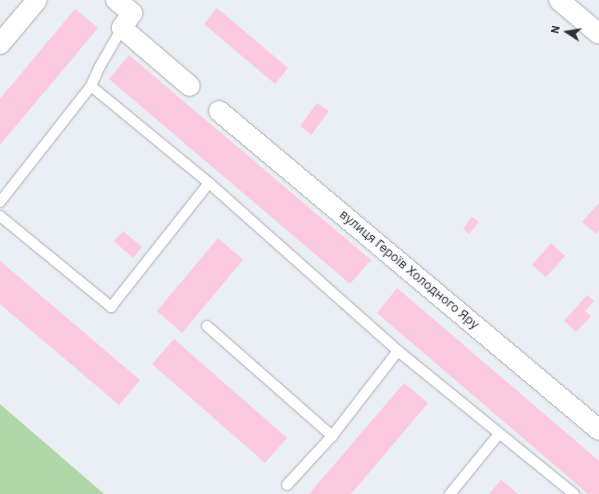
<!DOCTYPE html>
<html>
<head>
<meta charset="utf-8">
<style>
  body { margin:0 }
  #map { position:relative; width:599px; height:494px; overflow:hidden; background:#eaeef5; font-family:"IBM Plex Sans",sans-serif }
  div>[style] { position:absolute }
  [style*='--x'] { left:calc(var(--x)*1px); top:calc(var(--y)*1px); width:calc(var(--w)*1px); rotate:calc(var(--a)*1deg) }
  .green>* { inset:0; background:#afd7a7 }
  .building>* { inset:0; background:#fccade }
  .roads { filter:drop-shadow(0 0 1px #aaaeb5) drop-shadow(0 0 1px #aaaeb5) }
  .service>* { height:10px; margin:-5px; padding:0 5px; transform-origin:5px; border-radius:5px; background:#fff }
  .minor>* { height:20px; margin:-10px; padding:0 10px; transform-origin:10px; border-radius:10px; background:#fff }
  span { translate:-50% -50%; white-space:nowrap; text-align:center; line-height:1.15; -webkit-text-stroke:3px #fafbfe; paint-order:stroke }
  .street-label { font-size:13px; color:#2e3032 }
  .north { position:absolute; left:547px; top:12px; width:40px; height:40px; -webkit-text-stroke:3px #fafbfe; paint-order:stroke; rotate:282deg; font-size:11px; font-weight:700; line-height:16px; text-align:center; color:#2e3032 }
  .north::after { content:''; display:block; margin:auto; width:14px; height:18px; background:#2e3032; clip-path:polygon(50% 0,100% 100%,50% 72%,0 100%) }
</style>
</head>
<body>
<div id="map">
  <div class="green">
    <i style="clip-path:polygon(0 404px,104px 494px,0 494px)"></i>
  </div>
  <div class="building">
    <i style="clip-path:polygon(217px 8px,288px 68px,275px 84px,204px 24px)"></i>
    <i style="clip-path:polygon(75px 9px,98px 28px,0 145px,0 99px)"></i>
    <i style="clip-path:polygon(129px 55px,371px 260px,350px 284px,109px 79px)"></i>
    <i style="clip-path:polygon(317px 103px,329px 111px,311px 135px,300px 126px)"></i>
    <i style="clip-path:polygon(599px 203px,599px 231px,596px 234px,582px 222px)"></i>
    <i style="clip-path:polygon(472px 217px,479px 222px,469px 234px,463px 229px)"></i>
    <i style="clip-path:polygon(123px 231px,142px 247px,133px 258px,114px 241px)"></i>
    <i style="clip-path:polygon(218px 238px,243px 260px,182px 333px,157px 311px)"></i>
    <i style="clip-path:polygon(551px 243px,565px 256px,546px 277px,532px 265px)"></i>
    <i style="clip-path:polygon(0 261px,140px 380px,119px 405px,0 304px)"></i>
    <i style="clip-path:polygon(397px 288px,599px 461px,599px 494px,588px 494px,377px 313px)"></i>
    <i style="clip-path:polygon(587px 295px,594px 301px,585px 311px,591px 316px,576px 332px,564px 321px)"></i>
    <i style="clip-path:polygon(174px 339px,287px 438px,265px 463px,152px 364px)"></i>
    <i style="clip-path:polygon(404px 383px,428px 403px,351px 494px,309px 494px)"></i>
    <i style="clip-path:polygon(501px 480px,518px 494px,489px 494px)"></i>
  </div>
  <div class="roads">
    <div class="service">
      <i style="--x:122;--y:28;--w:46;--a:119.9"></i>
      <i style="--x:99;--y:68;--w:20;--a:114"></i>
      <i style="--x:91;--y:86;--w:153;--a:39.4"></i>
      <i style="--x:209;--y:183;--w:253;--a:41.6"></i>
      <i style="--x:398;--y:351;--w:227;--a:39.1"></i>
      <i style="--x:0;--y:202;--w:147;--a:-51.9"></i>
      <i style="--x:0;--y:216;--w:144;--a:39.3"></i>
      <i style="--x:111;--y:307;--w:158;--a:-51.7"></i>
      <i style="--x:207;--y:326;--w:167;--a:41.3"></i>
      <i style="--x:287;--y:485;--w:67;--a:-47.4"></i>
      <i style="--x:332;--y:436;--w:108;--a:-52.2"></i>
      <i style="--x:450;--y:494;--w:77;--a:-50.8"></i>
    </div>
    <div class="minor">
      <i style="--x:116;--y:0;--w:21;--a:39"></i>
      <i style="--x:132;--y:13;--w:18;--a:124"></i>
      <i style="--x:122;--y:28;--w:89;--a:40.5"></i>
      <i style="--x:559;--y:0;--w:52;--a:40.4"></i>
      <i style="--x:0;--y:44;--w:57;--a:-49.9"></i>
      <i style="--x:219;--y:111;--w:496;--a:40"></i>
    </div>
  </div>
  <div class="street-label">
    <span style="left:409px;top:270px;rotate:40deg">вулиця Героїв Холодного Яру</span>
  </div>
  <div class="north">N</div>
</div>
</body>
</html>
